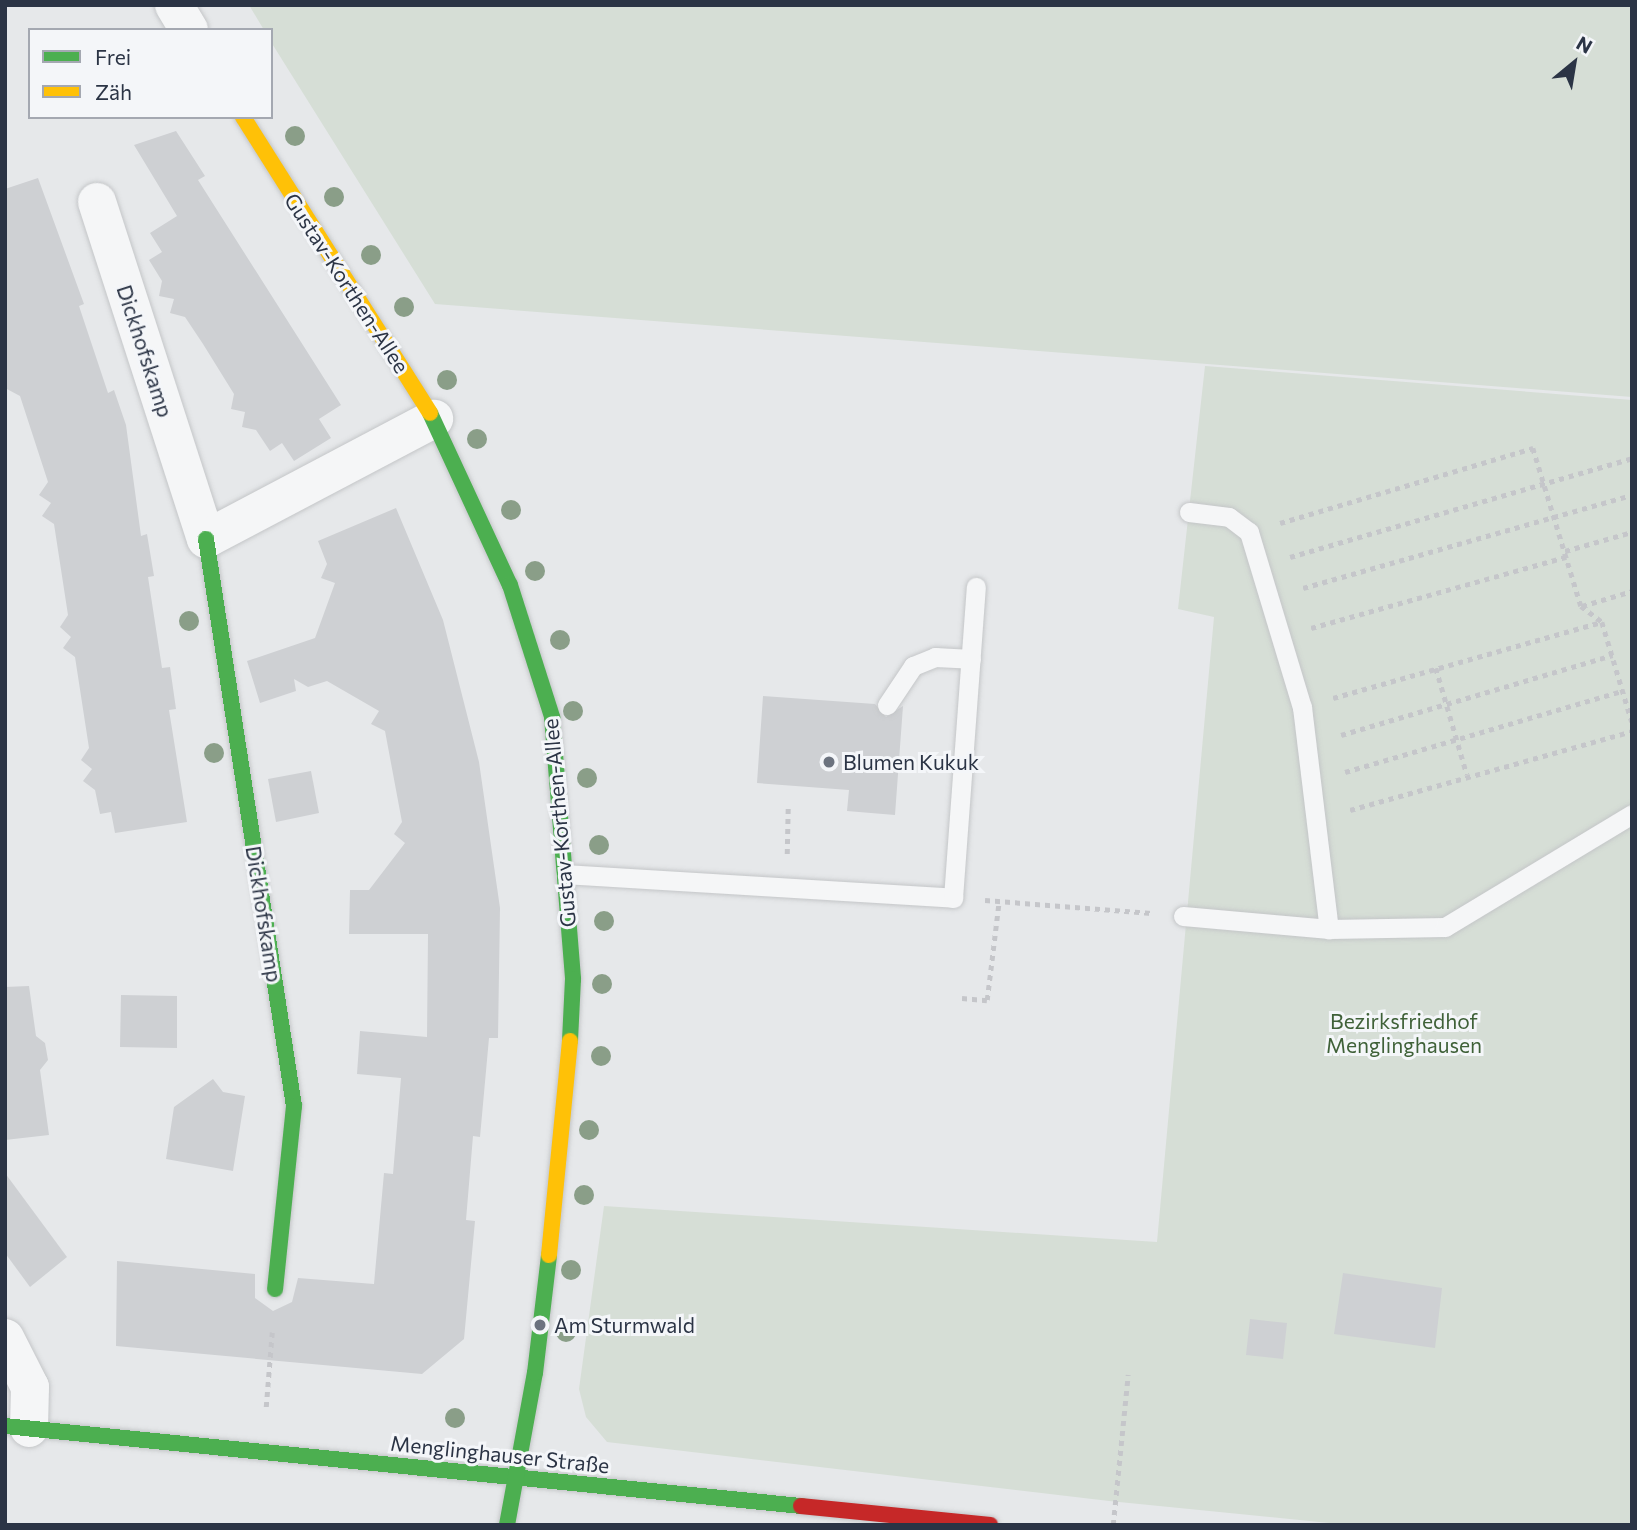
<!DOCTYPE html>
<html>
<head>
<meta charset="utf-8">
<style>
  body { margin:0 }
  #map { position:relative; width:1637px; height:1530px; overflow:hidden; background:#e6e8ea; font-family:Commissioner,sans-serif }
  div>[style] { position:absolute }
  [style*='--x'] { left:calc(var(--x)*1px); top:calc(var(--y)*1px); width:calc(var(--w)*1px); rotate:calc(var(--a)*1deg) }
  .green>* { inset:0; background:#d6ded6 }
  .building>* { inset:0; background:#ced0d3 }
  .path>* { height:4.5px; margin-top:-2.25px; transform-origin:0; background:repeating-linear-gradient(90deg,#c5c6ca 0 5px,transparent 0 10px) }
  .roads { filter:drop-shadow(0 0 2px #c4c6c8) drop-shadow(0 0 2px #c4c6c8) }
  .lane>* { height:19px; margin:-9.5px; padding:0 9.5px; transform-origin:9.5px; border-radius:9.5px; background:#f5f6f7 }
  .street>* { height:38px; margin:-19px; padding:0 19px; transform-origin:19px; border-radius:19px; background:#f5f6f7 }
  .fast>* { height:16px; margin:-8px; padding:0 8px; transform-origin:8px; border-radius:8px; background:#4caf50 }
  .slow>* { height:16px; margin:-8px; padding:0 8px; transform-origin:8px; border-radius:8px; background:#ffc107 }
  .jam>* { height:16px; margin:-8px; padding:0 8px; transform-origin:8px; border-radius:8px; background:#c62828 }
  .trees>* { width:20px; height:20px; margin:-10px; border-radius:50%; background:#8a9e88 }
  .dots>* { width:19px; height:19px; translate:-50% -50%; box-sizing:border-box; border:4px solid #f4f6f9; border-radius:50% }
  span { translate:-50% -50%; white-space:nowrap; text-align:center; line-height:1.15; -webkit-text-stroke:6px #f4f6f9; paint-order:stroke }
  .street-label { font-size:21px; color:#2b3445 }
  .poi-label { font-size:21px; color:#2b3445 }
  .left { translate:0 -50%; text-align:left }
  .park-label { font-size:21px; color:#3f6138 }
  .frame { position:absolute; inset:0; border:7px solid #2b3445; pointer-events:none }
  .legend { position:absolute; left:28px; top:28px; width:245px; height:91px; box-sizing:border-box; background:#f4f6f9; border:2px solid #a4a8b1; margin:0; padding:9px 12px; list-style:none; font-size:21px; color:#2b3445 }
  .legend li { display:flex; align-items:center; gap:14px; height:35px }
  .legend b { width:35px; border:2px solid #a4a8b1 }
  .north { position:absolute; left:1539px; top:28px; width:70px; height:70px; -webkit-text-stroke:5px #f4f6f9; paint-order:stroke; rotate:30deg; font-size:19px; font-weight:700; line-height:28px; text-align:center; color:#2b3445 }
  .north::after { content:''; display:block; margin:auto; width:24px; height:32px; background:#2b3445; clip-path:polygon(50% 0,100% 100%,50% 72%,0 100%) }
</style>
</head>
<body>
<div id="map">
  <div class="green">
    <i style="clip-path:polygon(249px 5px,1632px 5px,1632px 397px,435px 304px,271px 42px,271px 30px,264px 30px)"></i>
    <i style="clip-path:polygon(1205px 366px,1632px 400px,1632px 1525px,1349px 1525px,1109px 1501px,607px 1442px,586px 1417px,579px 1389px,604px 1206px,1157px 1242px,1214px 617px,1178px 609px)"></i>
  </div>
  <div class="building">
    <i style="clip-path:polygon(176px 131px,205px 176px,198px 180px,341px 405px,319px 419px,331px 438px,294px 461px,282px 443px,270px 451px,256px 430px,242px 427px,245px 412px,231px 409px,234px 394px,203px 344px,185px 317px,170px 313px,174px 299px,159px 296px,162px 281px,149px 260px,162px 252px,150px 233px,177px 216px,134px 145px)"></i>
    <i style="clip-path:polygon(38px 178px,84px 304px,79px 306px,108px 393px,114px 390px,126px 425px,141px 536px,147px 534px,154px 576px,148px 577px,162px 668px,170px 667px,176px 709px,169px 710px,187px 822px,115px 833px,111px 812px,100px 814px,95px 790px,83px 781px,92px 769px,81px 760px,89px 748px,75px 657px,63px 648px,71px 637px,60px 627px,68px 615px,54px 524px,42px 516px,51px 503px,39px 495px,48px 482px,20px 396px,5px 388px,5px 189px)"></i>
    <i style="clip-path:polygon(396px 508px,443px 620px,479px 762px,500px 908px,498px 1038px,489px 1038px,480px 1137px,473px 1136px,466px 1220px,475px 1221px,464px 1339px,422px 1374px,116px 1346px,117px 1261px,255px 1274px,255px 1298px,273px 1311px,292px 1302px,298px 1278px,374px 1284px,384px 1173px,393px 1174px,401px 1078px,357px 1074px,360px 1031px,427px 1037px,428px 934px,349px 934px,350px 890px,369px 890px,405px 843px,394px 834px,402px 822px,385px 731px,371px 724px,379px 711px,327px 681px,308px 687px,294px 679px,296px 691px,260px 703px,247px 661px,315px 638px,335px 583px,321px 578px,327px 564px,318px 541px)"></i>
    <i style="clip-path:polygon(763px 696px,875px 704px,886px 717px,903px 706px,895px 815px,847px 811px,849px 790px,757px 783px)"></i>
    <i style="clip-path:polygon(311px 771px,319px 813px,276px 822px,268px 779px)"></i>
    <i style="clip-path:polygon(29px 986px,36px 1036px,45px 1043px,48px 1060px,40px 1070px,49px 1135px,5px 1140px,5px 987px)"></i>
    <i style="clip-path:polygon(121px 995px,177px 996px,177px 1048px,120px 1047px)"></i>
    <i style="clip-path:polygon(213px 1079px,223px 1092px,245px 1096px,233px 1171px,166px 1159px,174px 1107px)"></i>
    <i style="clip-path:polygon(5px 1173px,67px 1257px,30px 1287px,5px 1253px)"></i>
    <i style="clip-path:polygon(1343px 1273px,1442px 1288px,1435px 1348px,1334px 1334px)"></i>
    <i style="clip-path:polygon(1250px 1319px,1287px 1323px,1283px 1359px,1246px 1355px)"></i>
  </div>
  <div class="path">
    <i style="--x:1280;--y:523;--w:264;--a:-16.5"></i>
    <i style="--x:1533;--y:448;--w:165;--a:73.1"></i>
    <i style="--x:1581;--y:606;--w:26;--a:37"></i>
    <i style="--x:1602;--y:622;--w:104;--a:73.3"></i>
    <i style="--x:1565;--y:551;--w:70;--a:-15.8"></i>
    <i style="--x:1290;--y:557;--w:356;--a:-16.1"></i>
    <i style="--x:1303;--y:588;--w:342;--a:-15.8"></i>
    <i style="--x:1582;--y:606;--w:52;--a:-16.7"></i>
    <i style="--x:1311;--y:628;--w:265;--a:-15.6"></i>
    <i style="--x:1436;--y:668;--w:111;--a:73.8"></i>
    <i style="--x:1333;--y:698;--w:280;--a:-15.8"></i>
    <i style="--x:1341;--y:735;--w:283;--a:-16.4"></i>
    <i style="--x:1345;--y:772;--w:289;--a:-16.3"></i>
    <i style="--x:1350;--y:810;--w:293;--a:-15.6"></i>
    <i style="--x:787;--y:854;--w:48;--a:-88.8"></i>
    <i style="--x:985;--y:900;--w:167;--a:4.5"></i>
    <i style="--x:962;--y:998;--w:25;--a:5"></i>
    <i style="--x:987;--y:1000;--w:100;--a:-83.1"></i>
    <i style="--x:266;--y:1407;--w:75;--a:-85.4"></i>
    <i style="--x:1113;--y:1525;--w:151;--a:-84.3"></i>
  </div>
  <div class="roads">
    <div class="lane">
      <i style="--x:1189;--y:512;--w:40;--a:7.1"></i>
      <i style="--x:1229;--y:517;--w:25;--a:37"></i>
      <i style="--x:1249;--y:532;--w:183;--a:73.2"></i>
      <i style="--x:1302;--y:707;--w:224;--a:83.1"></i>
      <i style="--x:887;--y:705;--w:47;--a:-56.3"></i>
      <i style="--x:913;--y:666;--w:24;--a:-22"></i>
      <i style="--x:935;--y:657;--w:36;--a:3"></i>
      <i style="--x:565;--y:874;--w:389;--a:3.5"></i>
      <i style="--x:953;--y:898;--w:312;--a:-85.8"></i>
      <i style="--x:1183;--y:916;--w:147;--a:5.1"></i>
      <i style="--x:1329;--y:929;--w:116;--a:-1"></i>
      <i style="--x:1445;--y:927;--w:218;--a:-31.1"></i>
    </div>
    <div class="street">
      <i style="--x:174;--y:5;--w:29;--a:59"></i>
      <i style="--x:97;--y:202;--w:354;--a:72.1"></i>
      <i style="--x:206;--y:539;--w:258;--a:-27.8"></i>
      <i style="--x:5;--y:1338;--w:55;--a:63"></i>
      <i style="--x:30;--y:1387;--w:41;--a:91.4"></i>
    </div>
    <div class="fast">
      <i style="--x:430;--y:413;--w:190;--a:65.1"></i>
      <i style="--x:510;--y:585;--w:139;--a:72.3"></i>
      <i style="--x:552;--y:717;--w:263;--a:85.4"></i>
      <i style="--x:573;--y:979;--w:62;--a:92.8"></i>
      <i style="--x:206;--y:539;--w:574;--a:81.18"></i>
      <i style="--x:294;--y:1106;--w:184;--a:95.9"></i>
      <i style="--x:5;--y:1426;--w:800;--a:5.74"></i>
      <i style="--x:507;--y:1525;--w:155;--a:-79.6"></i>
      <i style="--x:535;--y:1373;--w:119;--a:-83.2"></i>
    </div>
    <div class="slow">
      <i style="--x:243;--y:117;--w:350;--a:57.7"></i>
      <i style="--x:549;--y:1255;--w:215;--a:-84.4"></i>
    </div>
    <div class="jam">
      <i style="--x:801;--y:1506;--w:190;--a:5.7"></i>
    </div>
  </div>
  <div class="trees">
    <i style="left:295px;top:136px"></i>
    <i style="left:334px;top:197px"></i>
    <i style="left:371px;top:255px"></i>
    <i style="left:404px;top:307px"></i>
    <i style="left:447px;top:380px"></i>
    <i style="left:477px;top:439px"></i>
    <i style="left:511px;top:510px"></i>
    <i style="left:535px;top:571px"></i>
    <i style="left:189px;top:621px"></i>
    <i style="left:560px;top:640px"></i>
    <i style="left:573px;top:711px"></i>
    <i style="left:214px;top:753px"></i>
    <i style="left:587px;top:778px"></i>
    <i style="left:599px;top:845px"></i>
    <i style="left:604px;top:921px"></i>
    <i style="left:602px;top:984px"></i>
    <i style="left:601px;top:1056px"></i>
    <i style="left:589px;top:1130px"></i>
    <i style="left:584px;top:1195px"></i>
    <i style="left:571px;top:1270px"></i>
    <i style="left:566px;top:1332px"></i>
    <i style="left:455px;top:1418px"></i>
  </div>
  <div class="dots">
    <i style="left:829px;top:762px;background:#6c737f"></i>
    <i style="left:540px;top:1325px;background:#6c737f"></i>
  </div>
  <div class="street-label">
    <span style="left:347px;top:283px;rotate:57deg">Gustav-Korthen-Allee</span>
    <span style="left:145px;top:351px;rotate:72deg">Dickhofskamp</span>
    <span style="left:559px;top:823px;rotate:-95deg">Gustav-Korthen-Allee</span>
    <span style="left:264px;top:914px;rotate:81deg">Dickhofskamp</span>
    <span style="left:500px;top:1454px;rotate:6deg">Menglinghauser Straße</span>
  </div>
  <div class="poi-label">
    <span class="left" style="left:843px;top:762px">Blumen Kukuk</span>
    <span class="left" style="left:554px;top:1325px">Am Sturmwald</span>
  </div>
  <div class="park-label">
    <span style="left:1404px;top:1033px">Bezirksfriedhof<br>Menglinghausen</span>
  </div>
  <div class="frame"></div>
  <ul class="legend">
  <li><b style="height:9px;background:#4caf50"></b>Frei</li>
  <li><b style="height:9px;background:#ffc107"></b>Zäh</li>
  </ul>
  <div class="north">N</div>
</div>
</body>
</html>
